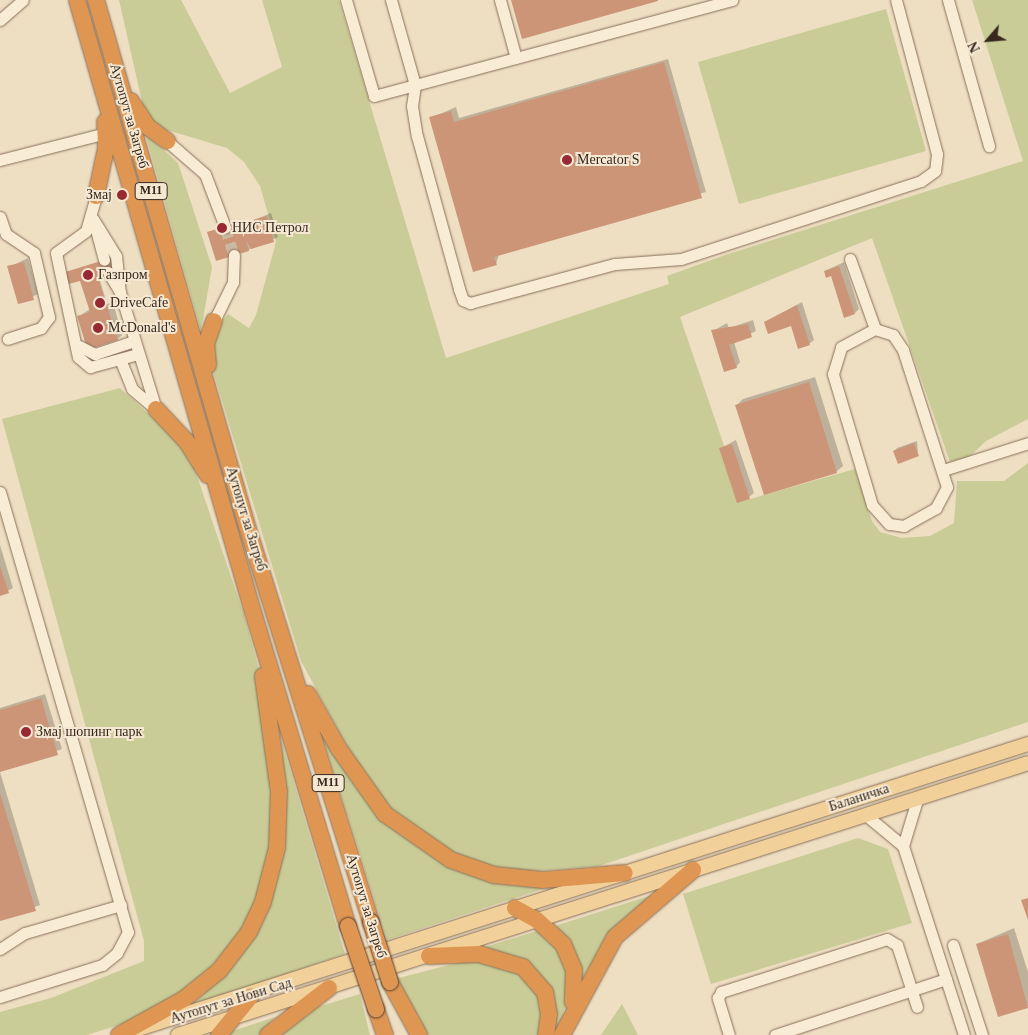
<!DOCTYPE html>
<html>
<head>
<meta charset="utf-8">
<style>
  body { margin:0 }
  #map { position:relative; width:1028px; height:1035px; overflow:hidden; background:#eedec2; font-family:Georgia,serif }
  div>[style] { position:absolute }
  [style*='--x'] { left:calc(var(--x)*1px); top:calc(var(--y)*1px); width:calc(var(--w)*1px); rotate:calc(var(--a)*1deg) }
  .green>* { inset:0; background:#c9cc96 }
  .shadow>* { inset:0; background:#0003 }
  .building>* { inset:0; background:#cc9578 }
  .minor-tunnel>* { height:11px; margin-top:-5.5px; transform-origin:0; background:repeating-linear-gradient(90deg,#c9baa1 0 11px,transparent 0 16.5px) }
  .roads { filter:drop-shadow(0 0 1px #886f59) drop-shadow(0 0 1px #886f59) }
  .minor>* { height:11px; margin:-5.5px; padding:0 5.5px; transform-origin:5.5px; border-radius:5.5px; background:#f9ecd5 }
  .major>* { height:14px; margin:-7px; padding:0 7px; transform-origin:7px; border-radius:7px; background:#f1d09a }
  .highway>* { height:16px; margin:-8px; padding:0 8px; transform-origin:8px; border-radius:8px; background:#de9652 }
  .bridges { filter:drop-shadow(0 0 1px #553d2e) drop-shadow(0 0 1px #553d2e) }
  .highway-bridge>* { height:16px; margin:-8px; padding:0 8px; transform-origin:8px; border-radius:8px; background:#de9652 }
  .dots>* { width:14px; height:14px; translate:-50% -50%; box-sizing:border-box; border:2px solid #f5e8d2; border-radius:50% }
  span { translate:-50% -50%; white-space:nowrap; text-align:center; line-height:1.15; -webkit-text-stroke:4px #f5e8d2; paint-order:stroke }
  .shield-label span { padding:1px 4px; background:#f5e8d2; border:1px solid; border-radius:4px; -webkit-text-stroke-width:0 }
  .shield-label { font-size:12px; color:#37281d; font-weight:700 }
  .street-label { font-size:14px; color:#37281d }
  .poi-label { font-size:14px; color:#37281d }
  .left { translate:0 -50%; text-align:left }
  .right { translate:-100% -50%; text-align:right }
  .north { position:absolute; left:963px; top:15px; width:50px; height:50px; -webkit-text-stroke:4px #f5e8d2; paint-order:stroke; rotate:243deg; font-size:14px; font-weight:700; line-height:20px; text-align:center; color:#37281d }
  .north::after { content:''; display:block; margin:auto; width:18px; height:22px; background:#37281d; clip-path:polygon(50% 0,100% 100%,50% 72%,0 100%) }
</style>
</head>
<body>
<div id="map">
  <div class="green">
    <i style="clip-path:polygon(119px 0,181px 0,230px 93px,282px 67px,262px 0,339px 0,446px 358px,669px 284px,667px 276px,725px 255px,1023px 161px,972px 0,1028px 0,1028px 419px,986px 441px,969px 457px,950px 462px,872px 238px,680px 317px,743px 501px,855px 469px,872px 521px,880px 532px,902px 538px,930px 536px,954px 523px,957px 481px,1004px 481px,1028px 463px,1028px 722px,599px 866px,514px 873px,452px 855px,392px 814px,369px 786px,301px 661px,209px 358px,217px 327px,228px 314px,249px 328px,256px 315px,276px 242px,260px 186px,244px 162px,227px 148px,157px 127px,143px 106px)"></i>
    <i style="clip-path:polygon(886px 9px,926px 151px,739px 204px,698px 62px)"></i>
    <i style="clip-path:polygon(145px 133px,178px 163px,212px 267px,201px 331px)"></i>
    <i style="clip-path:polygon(120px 388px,174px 437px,193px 464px,245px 618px,261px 676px,274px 811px,265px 885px,239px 940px,197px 986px,128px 1022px,87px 1035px,0 1035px,0 1012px,51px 998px,144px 961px,144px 941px,2px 419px)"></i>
    <i style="clip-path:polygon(318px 722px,380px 816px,405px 838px,424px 850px,552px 886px,387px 940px)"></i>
    <i style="clip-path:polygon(281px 739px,345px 954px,192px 1006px,246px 948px,284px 792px)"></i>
    <i style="clip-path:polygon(858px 838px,888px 849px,912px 923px,711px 984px,683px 894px)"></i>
    <i style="clip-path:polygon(655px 894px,596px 956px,579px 984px,555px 926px)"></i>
    <i style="clip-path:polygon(543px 929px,566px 956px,569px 995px,556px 1035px,549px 1035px,553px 1014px,519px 958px,482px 948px)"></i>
    <i style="clip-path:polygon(464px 961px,497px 961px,535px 983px,544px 1012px,539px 1035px,425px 1035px,403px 996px,399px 978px)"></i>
    <i style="clip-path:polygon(360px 994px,370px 1035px,274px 1035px,308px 1010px)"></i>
    <i style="clip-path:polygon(622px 1004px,638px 1035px,601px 1035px)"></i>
    <i style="clip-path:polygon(275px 1017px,259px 1035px,223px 1035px,224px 1034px)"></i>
  </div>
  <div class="shadow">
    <i style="clip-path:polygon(668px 59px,706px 192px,499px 254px,496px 264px,431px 118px,456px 107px,459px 118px)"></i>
    <i style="clip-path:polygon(271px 213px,278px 237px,248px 250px,209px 232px,241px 222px,242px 225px)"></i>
    <i style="clip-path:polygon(28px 258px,38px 294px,19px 303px,9px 267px)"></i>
    <i style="clip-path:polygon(844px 262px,859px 309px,855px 313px,832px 274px,825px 271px)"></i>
    <i style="clip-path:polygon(98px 274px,107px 304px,113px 302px,122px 335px,118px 339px,81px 315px,90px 309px,81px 279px)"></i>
    <i style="clip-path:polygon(802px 302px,814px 340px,809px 344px,792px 325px,765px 322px)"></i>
    <i style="clip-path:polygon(753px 320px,756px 331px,734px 342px,740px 362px,736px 367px,713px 331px,727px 323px,729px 328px)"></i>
    <i style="clip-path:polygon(815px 377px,843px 466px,836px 472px,737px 405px,743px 399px)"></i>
    <i style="clip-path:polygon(736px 440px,754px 493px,749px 497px,721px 448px)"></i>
    <i style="clip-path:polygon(917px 441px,918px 455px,894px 451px,897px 448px)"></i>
    <i style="clip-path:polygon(0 545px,13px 588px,0 595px)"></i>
    <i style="clip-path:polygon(45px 694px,62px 749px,0 771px,0 708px)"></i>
    <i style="clip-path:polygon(0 772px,40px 905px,0 920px)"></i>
    <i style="clip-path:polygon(1014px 928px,1028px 972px,1028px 1006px,999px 1015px,977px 944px)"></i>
  </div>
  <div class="building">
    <i style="clip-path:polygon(511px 0,658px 0,658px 1px,522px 39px)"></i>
    <i style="clip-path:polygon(664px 62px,702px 198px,494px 257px,497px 265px,473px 272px,429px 117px,451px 111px,454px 122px)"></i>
    <i style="clip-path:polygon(267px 216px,274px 242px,251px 249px,246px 240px,249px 251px,216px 261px,207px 232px,240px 222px,244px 233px,243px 223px)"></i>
    <i style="clip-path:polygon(114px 257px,117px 269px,97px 275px,118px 340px,93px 348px,86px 345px,77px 316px,90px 312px,80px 281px,65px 285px,62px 273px)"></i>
    <i style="clip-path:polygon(24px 262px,34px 300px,18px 304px,7px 266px)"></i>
    <i style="clip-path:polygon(839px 266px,855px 314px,844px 318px,831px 276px,826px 278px,824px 271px)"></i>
    <i style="clip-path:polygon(797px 305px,810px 345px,798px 349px,791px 326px,768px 334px,764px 322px)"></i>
    <i style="clip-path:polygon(748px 324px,752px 337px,729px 345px,737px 368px,724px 372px,711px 330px)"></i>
    <i style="clip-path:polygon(809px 382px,837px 473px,764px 495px,735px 405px)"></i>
    <i style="clip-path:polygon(914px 443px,919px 456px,898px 464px,893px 451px)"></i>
    <i style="clip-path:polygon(732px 444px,750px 499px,737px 503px,719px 448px)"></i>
    <i style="clip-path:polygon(0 566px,9px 593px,0 596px)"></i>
    <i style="clip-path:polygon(41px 698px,58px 755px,0 772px,0 710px)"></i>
    <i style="clip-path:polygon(0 793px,36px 911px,0 921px)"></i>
    <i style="clip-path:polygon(1028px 898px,1028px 920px,1021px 900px)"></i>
    <i style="clip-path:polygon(1008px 934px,1028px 1008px,998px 1017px,976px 944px)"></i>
  </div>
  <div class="minor-tunnel">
    <i style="--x:225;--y:227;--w:29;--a:72"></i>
  </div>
  <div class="roads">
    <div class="minor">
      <i style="--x:346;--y:0;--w:100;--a:73.7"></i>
      <i style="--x:374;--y:96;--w:371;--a:-15"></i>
      <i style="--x:391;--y:0;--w:88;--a:74.2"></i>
      <i style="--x:415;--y:85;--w:21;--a:98"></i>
      <i style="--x:412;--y:106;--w:30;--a:81"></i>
      <i style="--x:417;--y:136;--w:159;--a:74.6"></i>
      <i style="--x:459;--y:289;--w:12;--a:70"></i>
      <i style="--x:463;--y:300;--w:8;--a:23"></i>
      <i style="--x:470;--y:303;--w:150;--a:-15.1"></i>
      <i style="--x:615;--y:264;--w:66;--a:-4.3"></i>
      <i style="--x:681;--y:259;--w:252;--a:-18"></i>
      <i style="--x:921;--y:181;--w:17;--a:-36"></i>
      <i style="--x:935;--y:171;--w:17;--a:-83"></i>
      <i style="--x:937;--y:154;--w:159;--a:-104.9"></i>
      <i style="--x:500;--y:0;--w:60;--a:74.6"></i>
      <i style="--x:948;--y:0;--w:152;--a:74.3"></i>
      <i style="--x:0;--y:20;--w:30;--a:-41"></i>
      <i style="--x:167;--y:141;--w:50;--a:41"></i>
      <i style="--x:205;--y:174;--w:57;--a:69.3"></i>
      <i style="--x:0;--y:160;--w:109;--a:-14.3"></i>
      <i style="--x:96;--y:196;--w:36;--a:106"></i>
      <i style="--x:86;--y:231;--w:37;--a:144"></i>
      <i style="--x:56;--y:253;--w:106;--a:78.1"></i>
      <i style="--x:78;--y:357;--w:16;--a:40"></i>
      <i style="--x:90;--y:367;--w:50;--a:-15.2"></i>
      <i style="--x:0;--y:217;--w:18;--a:71"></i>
      <i style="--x:6;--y:234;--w:34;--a:34"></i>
      <i style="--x:34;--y:253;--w:66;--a:76.8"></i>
      <i style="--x:49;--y:317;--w:14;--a:126"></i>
      <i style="--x:41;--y:328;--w:35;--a:162"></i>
      <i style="--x:93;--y:219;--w:44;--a:58.1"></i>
      <i style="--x:116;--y:256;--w:36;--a:84"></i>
      <i style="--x:120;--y:292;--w:122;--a:72.9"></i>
      <i style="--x:95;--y:226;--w:35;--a:75"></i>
      <i style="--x:850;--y:259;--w:74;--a:70.3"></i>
      <i style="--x:108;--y:272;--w:23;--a:59"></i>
      <i style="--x:214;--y:321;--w:43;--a:-64"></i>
      <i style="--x:233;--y:282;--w:27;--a:-88"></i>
      <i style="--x:875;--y:329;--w:19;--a:18"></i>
      <i style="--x:893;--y:335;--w:18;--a:56"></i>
      <i style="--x:903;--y:350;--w:144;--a:72.2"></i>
      <i style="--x:947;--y:487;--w:24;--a:118"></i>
      <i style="--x:936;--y:508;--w:37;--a:151"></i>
      <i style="--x:904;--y:526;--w:15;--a:-172"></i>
      <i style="--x:889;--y:524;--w:25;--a:-132"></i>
      <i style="--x:872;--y:505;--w:137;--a:-106.6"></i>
      <i style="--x:833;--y:374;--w:28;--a:-73"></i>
      <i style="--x:841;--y:347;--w:38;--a:-28"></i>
      <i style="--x:79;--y:346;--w:18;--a:27"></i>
      <i style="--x:95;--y:354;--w:41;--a:-18.4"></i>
      <i style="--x:120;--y:359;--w:32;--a:68"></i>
      <i style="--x:132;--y:389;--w:31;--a:40"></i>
      <i style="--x:943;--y:470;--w:89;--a:-17.6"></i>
      <i style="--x:0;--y:492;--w:458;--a:73.8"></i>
      <i style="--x:128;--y:932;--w:24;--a:118"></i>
      <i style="--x:117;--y:953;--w:19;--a:141"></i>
      <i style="--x:102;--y:965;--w:107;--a:162.6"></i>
      <i style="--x:867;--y:816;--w:47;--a:39.8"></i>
      <i style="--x:903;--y:846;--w:199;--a:72.1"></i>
      <i style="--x:903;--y:846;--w:48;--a:-73.1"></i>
      <i style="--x:953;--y:945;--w:95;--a:72.1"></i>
      <i style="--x:0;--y:949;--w:30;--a:-33"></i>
      <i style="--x:25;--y:933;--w:100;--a:-16.3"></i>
      <i style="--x:729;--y:1035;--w:39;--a:-107"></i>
      <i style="--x:718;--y:998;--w:7;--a:-63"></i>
      <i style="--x:721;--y:992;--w:174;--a:-17.7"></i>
      <i style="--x:887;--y:939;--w:12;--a:31"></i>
      <i style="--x:897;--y:945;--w:65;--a:72.1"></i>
      <i style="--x:775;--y:1035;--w:180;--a:-18.1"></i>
    </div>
    <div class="major">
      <i style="--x:138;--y:1029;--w:935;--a:-17.76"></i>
      <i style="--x:178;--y:1035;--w:892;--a:-17.74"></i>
    </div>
    <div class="highway">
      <i style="--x:77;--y:0;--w:637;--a:73.96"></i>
      <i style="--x:253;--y:612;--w:328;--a:73.2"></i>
      <i style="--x:96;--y:0;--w:547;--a:73.98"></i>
      <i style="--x:247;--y:526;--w:415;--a:72.6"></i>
      <i style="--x:131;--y:101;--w:31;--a:57"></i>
      <i style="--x:148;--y:127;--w:24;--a:36"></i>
      <i style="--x:96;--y:196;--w:49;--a:-78.2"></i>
      <i style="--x:106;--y:148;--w:26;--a:-92"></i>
      <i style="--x:208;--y:365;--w:21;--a:-95"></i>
      <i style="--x:206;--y:344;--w:24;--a:-71"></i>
      <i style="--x:156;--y:409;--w:45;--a:46.8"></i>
      <i style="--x:187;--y:442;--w:39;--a:58"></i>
      <i style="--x:308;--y:694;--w:63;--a:60.6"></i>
      <i style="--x:339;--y:749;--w:80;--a:54.7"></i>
      <i style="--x:385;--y:814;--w:80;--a:34.9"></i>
      <i style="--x:451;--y:860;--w:46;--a:19.2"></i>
      <i style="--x:494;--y:875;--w:49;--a:5.8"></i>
      <i style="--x:543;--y:880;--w:82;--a:-4.9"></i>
      <i style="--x:515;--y:908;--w:25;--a:29"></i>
      <i style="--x:537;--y:920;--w:35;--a:43"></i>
      <i style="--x:563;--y:944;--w:28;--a:67"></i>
      <i style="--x:574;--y:970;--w:32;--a:92"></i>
      <i style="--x:429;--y:956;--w:50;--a:-2.3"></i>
      <i style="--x:479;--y:954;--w:46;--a:16.5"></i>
      <i style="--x:523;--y:967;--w:33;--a:49"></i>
      <i style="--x:545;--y:992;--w:22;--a:80"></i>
      <i style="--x:549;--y:1014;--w:21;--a:98"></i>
      <i style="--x:390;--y:982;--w:60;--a:61.3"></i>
      <i style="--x:376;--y:1009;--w:28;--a:71"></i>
      <i style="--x:119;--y:1035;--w:74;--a:-29"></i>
      <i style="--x:184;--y:999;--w:45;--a:-38.7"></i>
      <i style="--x:219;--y:971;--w:49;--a:-52.4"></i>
      <i style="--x:249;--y:932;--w:33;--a:-65"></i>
      <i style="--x:263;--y:902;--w:56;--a:-75.5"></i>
      <i style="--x:277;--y:848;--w:56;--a:-88"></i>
      <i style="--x:279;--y:792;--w:117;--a:-97.9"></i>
      <i style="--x:219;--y:1035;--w:50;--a:-50.6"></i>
      <i style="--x:268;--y:1035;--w:77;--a:-37.6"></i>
      <i style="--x:562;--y:1035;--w:111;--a:-61.6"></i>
      <i style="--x:615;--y:937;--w:103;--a:-40.7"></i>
    </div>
  </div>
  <div class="bridges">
    <div class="highway-bridge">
      <i style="--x:371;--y:922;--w:63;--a:72.4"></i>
      <i style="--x:348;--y:926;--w:88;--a:71.4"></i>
    </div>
  </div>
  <div class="dots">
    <i style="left:567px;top:160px;background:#972932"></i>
    <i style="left:122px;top:195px;background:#972932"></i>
    <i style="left:222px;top:228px;background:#972932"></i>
    <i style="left:88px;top:275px;background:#972932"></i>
    <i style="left:100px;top:303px;background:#972932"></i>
    <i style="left:98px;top:328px;background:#972932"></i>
    <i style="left:26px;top:732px;background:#972932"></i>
  </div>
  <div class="shield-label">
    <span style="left:151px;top:191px">M11</span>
    <span style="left:328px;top:783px">M11</span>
  </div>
  <div class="street-label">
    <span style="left:129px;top:116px;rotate:74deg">Аутопут за Загреб</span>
    <span style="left:246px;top:519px;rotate:73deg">Аутопут за Загреб</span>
    <span style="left:859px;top:798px;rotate:-18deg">Баланичка</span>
    <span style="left:366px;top:906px;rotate:73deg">Аутопут за Загреб</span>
    <span style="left:231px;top:1001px;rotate:-17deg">Аутопут за Нови Сад</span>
  </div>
  <div class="poi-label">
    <span class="left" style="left:577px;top:160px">Mercator S</span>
    <span class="right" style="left:112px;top:195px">Змај</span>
    <span class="left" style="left:232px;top:228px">НИС Петрол</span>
    <span class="left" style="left:98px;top:275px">Газпром</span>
    <span class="left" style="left:110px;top:303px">DriveCafe</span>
    <span class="left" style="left:108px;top:328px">McDonald's</span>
    <span class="left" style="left:36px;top:732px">Змај шопинг парк</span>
  </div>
  <div class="north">N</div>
</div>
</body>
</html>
